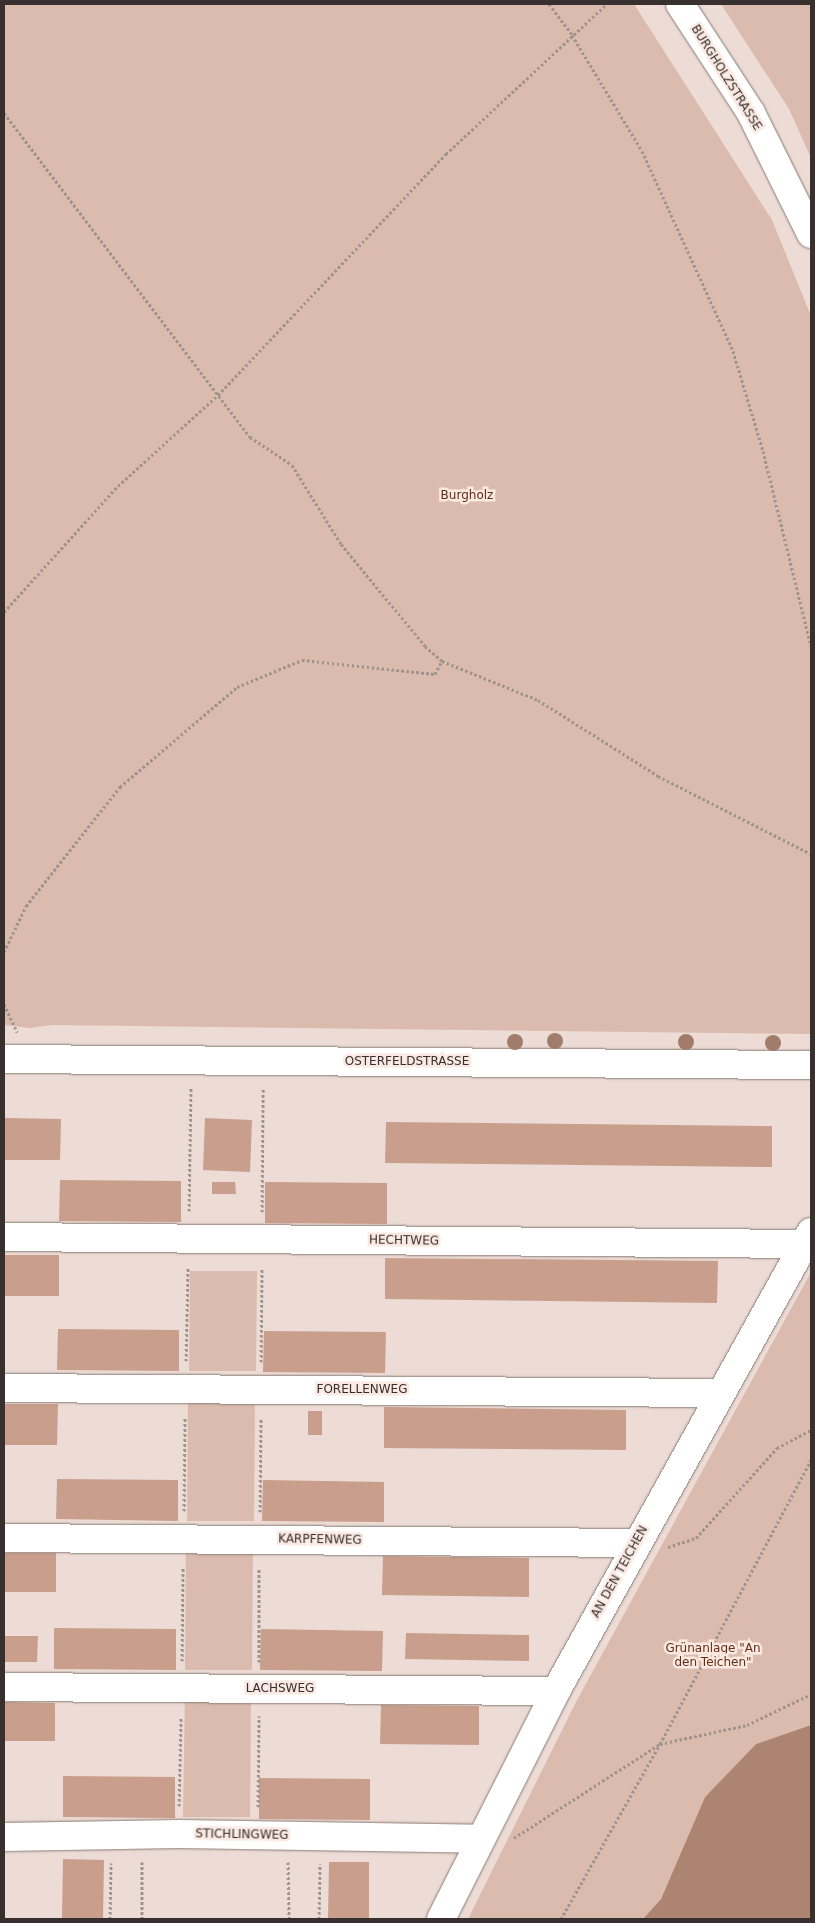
<!DOCTYPE html>
<html>
<head>
<meta charset="utf-8">
<style>
  body { margin:0 }
  #map { position:relative; width:815px; height:1923px; overflow:hidden; background:#ecdcd5; font-family:"DejaVu Sans",sans-serif }
  div>[style] { position:absolute }
  [style*='--x'] { left:calc(var(--x)*1px); top:calc(var(--y)*1px); width:calc(var(--w)*1px); rotate:calc(var(--a)*1deg) }
  .green>* { inset:0; background:#dbbbad }
  .water>* { inset:0; background:#ad8472 }
  .building>* { inset:0; background:#c99e8c }
  .path>* { height:3px; margin-top:-1.5px; transform-origin:0; background:repeating-linear-gradient(90deg,#9f938e 0 2.5px,transparent 0 5px) }
  .roads { filter:drop-shadow(0 0 1px #897b75) drop-shadow(0 0 1px #897b75) }
  .minor>* { height:28px; margin:-14px; padding:0 14px; transform-origin:14px; border-radius:14px; background:#fff }
  .tertiary>* { height:28px; margin:-14px; padding:0 14px; transform-origin:14px; border-radius:14px; background:#fff }
  .trees>* { width:16px; height:16px; margin:-8px; border-radius:50%; background:#a17c6a }
  span { translate:-50% -50%; white-space:nowrap; text-align:center; line-height:1.15; -webkit-text-stroke:5px #f9e9e2; paint-order:stroke }
  .street-label { font-size:12px; color:#37302e }
  .park-label { font-size:12px; color:#642e13 }
  .frame { position:absolute; inset:0; border:5px solid #37302e; pointer-events:none }
</style>
</head>
<body>
<div id="map">
  <div class="green">
    <i style="clip-path:polygon(4px 4px,634px 4px,772px 220px,811px 316px,811px 1034px,52px 1025px,30px 1028px,4px 1025px)"></i>
    <i style="clip-path:polygon(721px 4px,811px 4px,811px 158px,789px 109px)"></i>
    <i style="clip-path:polygon(190px 1271px,257px 1271px,256px 1371px,189px 1371px)"></i>
    <i style="clip-path:polygon(811px 1272px,811px 1725px,756px 1744px,705px 1797px,661px 1899px,643px 1919px,468px 1919px,576px 1702px)"></i>
    <i style="clip-path:polygon(188px 1396px,255px 1397px,254px 1521px,187px 1521px)"></i>
    <i style="clip-path:polygon(186px 1545px,253px 1545px,252px 1670px,185px 1670px)"></i>
    <i style="clip-path:polygon(185px 1692px,251px 1693px,250px 1817px,183px 1817px)"></i>
  </div>
  <div class="water">
    <i style="clip-path:polygon(811px 1725px,811px 1919px,643px 1919px,661px 1899px,705px 1797px,756px 1744px)"></i>
  </div>
  <div class="building">
    <i style="clip-path:polygon(4px 1118px,61px 1119px,60px 1160px,4px 1160px)"></i>
    <i style="clip-path:polygon(205px 1118px,252px 1120px,250px 1172px,203px 1170px)"></i>
    <i style="clip-path:polygon(386px 1122px,772px 1126px,772px 1167px,385px 1163px)"></i>
    <i style="clip-path:polygon(60px 1180px,181px 1181px,181px 1222px,59px 1221px)"></i>
    <i style="clip-path:polygon(212px 1182px,235px 1182px,236px 1194px,212px 1194px)"></i>
    <i style="clip-path:polygon(265px 1182px,387px 1183px,387px 1224px,265px 1223px)"></i>
    <i style="clip-path:polygon(4px 1255px,59px 1255px,59px 1296px,4px 1296px)"></i>
    <i style="clip-path:polygon(385px 1258px,718px 1261px,717px 1303px,385px 1299px)"></i>
    <i style="clip-path:polygon(58px 1329px,179px 1330px,179px 1371px,57px 1370px)"></i>
    <i style="clip-path:polygon(264px 1331px,386px 1332px,385px 1373px,263px 1372px)"></i>
    <i style="clip-path:polygon(4px 1404px,58px 1404px,57px 1445px,4px 1445px)"></i>
    <i style="clip-path:polygon(384px 1407px,626px 1410px,626px 1450px,384px 1448px)"></i>
    <i style="clip-path:polygon(308px 1411px,322px 1411px,322px 1435px,308px 1435px)"></i>
    <i style="clip-path:polygon(57px 1479px,178px 1480px,178px 1521px,56px 1519px)"></i>
    <i style="clip-path:polygon(263px 1480px,384px 1482px,384px 1522px,262px 1521px)"></i>
    <i style="clip-path:polygon(4px 1553px,56px 1553px,56px 1592px,4px 1592px)"></i>
    <i style="clip-path:polygon(383px 1556px,529px 1558px,529px 1597px,382px 1595px)"></i>
    <i style="clip-path:polygon(54px 1628px,176px 1629px,176px 1670px,54px 1669px)"></i>
    <i style="clip-path:polygon(261px 1629px,383px 1631px,382px 1671px,260px 1670px)"></i>
    <i style="clip-path:polygon(406px 1633px,529px 1635px,529px 1661px,405px 1659px)"></i>
    <i style="clip-path:polygon(4px 1636px,38px 1636px,37px 1662px,4px 1662px)"></i>
    <i style="clip-path:polygon(4px 1702px,55px 1703px,55px 1741px,4px 1741px)"></i>
    <i style="clip-path:polygon(381px 1705px,479px 1706px,479px 1745px,380px 1744px)"></i>
    <i style="clip-path:polygon(63px 1776px,175px 1777px,175px 1818px,63px 1817px)"></i>
    <i style="clip-path:polygon(259px 1778px,370px 1779px,370px 1820px,259px 1819px)"></i>
    <i style="clip-path:polygon(63px 1859px,104px 1860px,103px 1919px,62px 1919px)"></i>
    <i style="clip-path:polygon(329px 1862px,369px 1862px,369px 1919px,328px 1919px)"></i>
  </div>
  <div class="path">
    <i style="--x:549;--y:4;--w:39;--a:53"></i>
    <i style="--x:572;--y:35;--w:135;--a:58.9"></i>
    <i style="--x:642;--y:151;--w:220;--a:65.5"></i>
    <i style="--x:733;--y:351;--w:104;--a:73.3"></i>
    <i style="--x:763;--y:451;--w:201;--a:76.2"></i>
    <i style="--x:4;--y:113;--w:407;--a:52.8"></i>
    <i style="--x:250;--y:437;--w:50;--a:33.7"></i>
    <i style="--x:292;--y:465;--w:93;--a:58.2"></i>
    <i style="--x:341;--y:544;--w:132;--a:50.5"></i>
    <i style="--x:425;--y:646;--w:23;--a:41"></i>
    <i style="--x:442;--y:661;--w:104;--a:22.1"></i>
    <i style="--x:538;--y:700;--w:142;--a:32.3"></i>
    <i style="--x:658;--y:776;--w:172;--a:27"></i>
    <i style="--x:4;--y:612;--w:170;--a:-47.9"></i>
    <i style="--x:118;--y:486;--w:135;--a:-42.3"></i>
    <i style="--x:218;--y:395;--w:332;--a:-46.6"></i>
    <i style="--x:446;--y:154;--w:220;--a:-43"></i>
    <i style="--x:4;--y:952;--w:51;--a:-64.4"></i>
    <i style="--x:26;--y:906;--w:152;--a:-51.7"></i>
    <i style="--x:120;--y:787;--w:154;--a:-40.5"></i>
    <i style="--x:237;--y:687;--w:70;--a:-22.6"></i>
    <i style="--x:302;--y:660;--w:134;--a:6"></i>
    <i style="--x:435;--y:674;--w:15;--a:-62"></i>
    <i style="--x:4;--y:1004;--w:31;--a:65"></i>
    <i style="--x:189;--y:1211;--w:124;--a:-89.1"></i>
    <i style="--x:262;--y:1212;--w:124;--a:-89.5"></i>
    <i style="--x:186;--y:1361;--w:94;--a:-88.8"></i>
    <i style="--x:261;--y:1362;--w:94;--a:-89.4"></i>
    <i style="--x:184;--y:1511;--w:94;--a:-89.4"></i>
    <i style="--x:260;--y:1512;--w:94;--a:-89.4"></i>
    <i style="--x:668;--y:1547;--w:29;--a:-18"></i>
    <i style="--x:696;--y:1538;--w:121;--a:-48"></i>
    <i style="--x:777;--y:1448;--w:38;--a:-28"></i>
    <i style="--x:182;--y:1661;--w:94;--a:-89.4"></i>
    <i style="--x:259;--y:1662;--w:94;--a:-90"></i>
    <i style="--x:179;--y:1806;--w:89;--a:-88.7"></i>
    <i style="--x:258;--y:1807;--w:91;--a:-89.4"></i>
    <i style="--x:514;--y:1838;--w:174;--a:-32.8"></i>
    <i style="--x:660;--y:1744;--w:89;--a:-12.3"></i>
    <i style="--x:747;--y:1725;--w:71;--a:-25.8"></i>
    <i style="--x:288;--y:1862;--w:57;--a:89"></i>
    <i style="--x:110;--y:1919;--w:56;--a:-89"></i>
    <i style="--x:142;--y:1919;--w:57;--a:-90"></i>
    <i style="--x:319;--y:1919;--w:55;--a:-89"></i>
    <i style="--x:561;--y:1919;--w:201;--a:-60.5"></i>
    <i style="--x:660;--y:1744;--w:322;--a:-62"></i>
  </div>
  <div class="roads">
    <div class="minor">
      <i style="--x:680;--y:4;--w:130;--a:56.9"></i>
      <i style="--x:751;--y:113;--w:135;--a:63.6"></i>
      <i style="--x:4;--y:1237;--w:800;--a:0.5"></i>
      <i style="--x:4;--y:1388;--w:716;--a:0.4"></i>
      <i style="--x:4;--y:1538;--w:632;--a:0.45"></i>
      <i style="--x:4;--y:1687;--w:552;--a:0.42"></i>
      <i style="--x:4;--y:1837;--w:175;--a:-1"></i>
      <i style="--x:179;--y:1834;--w:302;--a:0.9"></i>
      <i style="--x:441;--y:1919;--w:255;--a:-63.2"></i>
      <i style="--x:556;--y:1691;--w:525;--a:-60.95"></i>
    </div>
    <div class="tertiary">
      <i style="--x:4;--y:1059;--w:807;--a:0.43"></i>
    </div>
  </div>
  <div class="trees">
    <i style="left:555px;top:1041px"></i>
    <i style="left:515px;top:1042px"></i>
    <i style="left:686px;top:1042px"></i>
    <i style="left:773px;top:1043px"></i>
  </div>
  <div class="street-label">
    <span style="left:726px;top:78px;rotate:58deg">BURGHOLZSTRASSE</span>
    <span style="left:407px;top:1062px">OSTERFELDSTRASSE</span>
    <span style="left:404px;top:1241px;rotate:1deg">HECHTWEG</span>
    <span style="left:362px;top:1390px">FORELLENWEG</span>
    <span style="left:320px;top:1540px;rotate:1deg">KARPFENWEG</span>
    <span style="left:620px;top:1572px;rotate:-61deg">AN DEN TEICHEN</span>
    <span style="left:280px;top:1689px">LACHSWEG</span>
    <span style="left:242px;top:1835px;rotate:1deg">STICHLINGWEG</span>
  </div>
  <div class="park-label">
    <span style="left:467px;top:496px">Burgholz</span>
    <span style="left:713px;top:1656px">Grünanlage "An<br>den Teichen"</span>
  </div>
  <div class="frame"></div>
</div>
</body>
</html>
